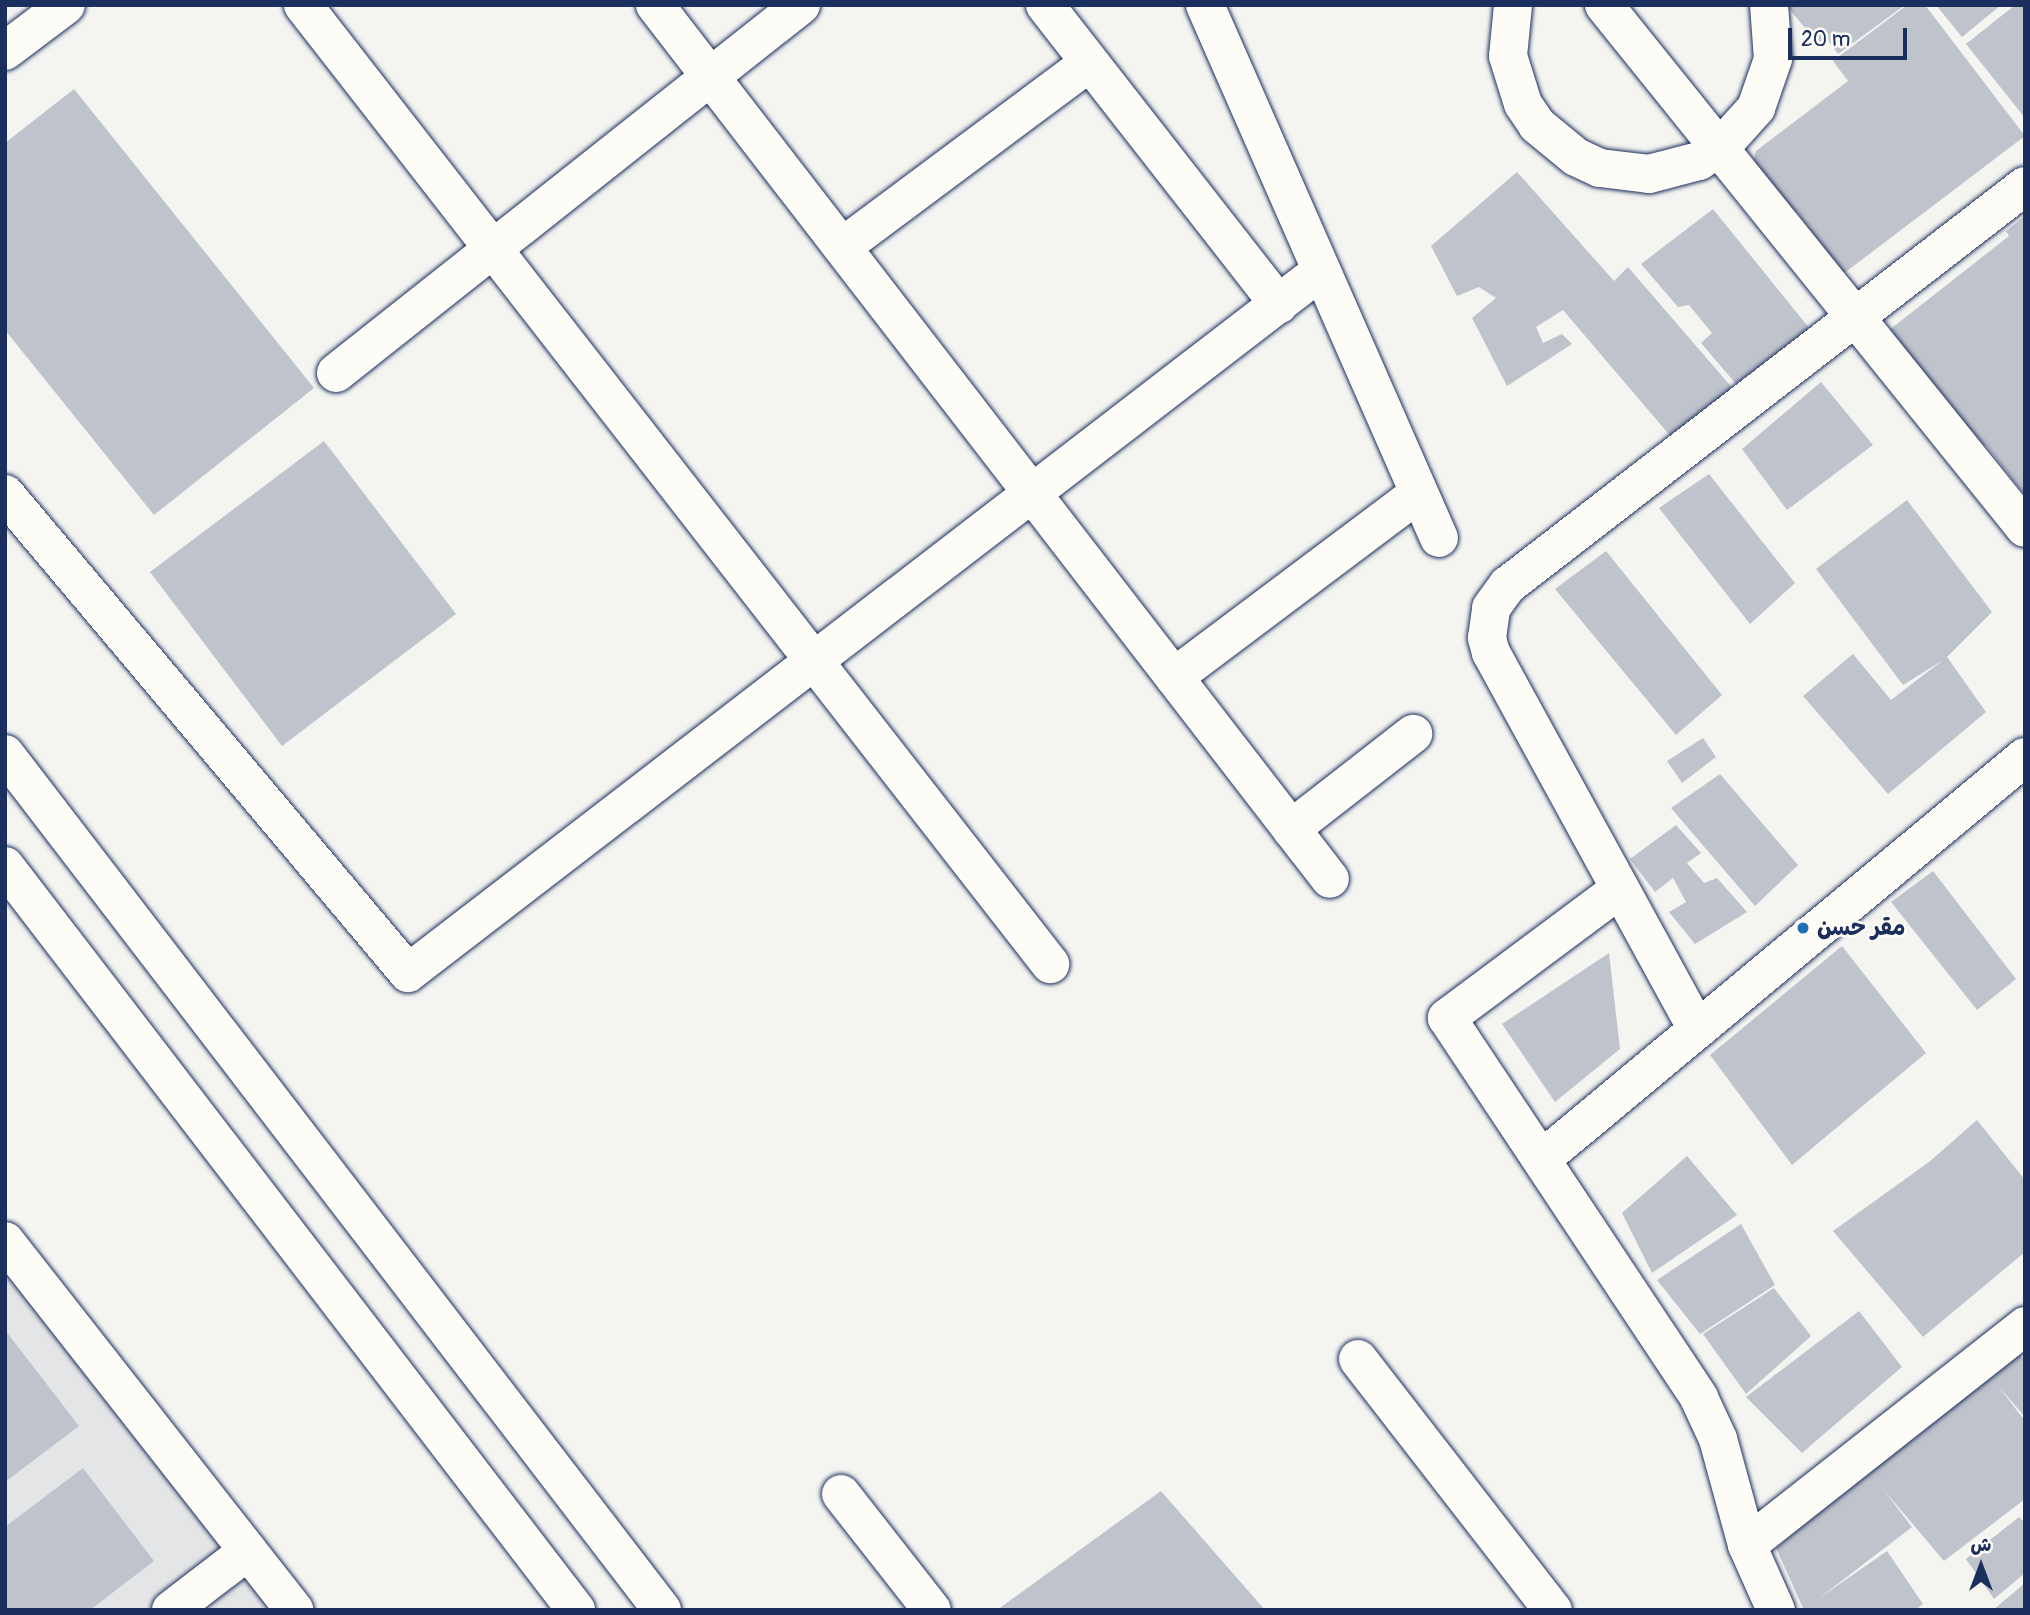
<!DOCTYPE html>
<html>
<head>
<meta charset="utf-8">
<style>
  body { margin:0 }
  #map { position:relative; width:2030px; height:1615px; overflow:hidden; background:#f4f4f1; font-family:Pangolin,"Playpen Sans Arabic",sans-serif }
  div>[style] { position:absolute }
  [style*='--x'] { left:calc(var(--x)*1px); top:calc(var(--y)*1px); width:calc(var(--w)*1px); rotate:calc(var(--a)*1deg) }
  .built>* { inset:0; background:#e4e5e6 }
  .building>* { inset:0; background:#bfc3cc }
  .roads { filter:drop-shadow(0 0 2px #1b2f5e) drop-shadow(0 0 2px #1b2f5e) }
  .minor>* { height:38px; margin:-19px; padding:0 19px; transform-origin:19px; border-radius:19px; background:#fdfcf7 }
  .highway>* { height:38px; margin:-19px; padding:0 19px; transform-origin:19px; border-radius:19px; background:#fdfcf7 }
  .dots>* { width:19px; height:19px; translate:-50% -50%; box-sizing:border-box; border:4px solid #fdfcf7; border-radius:50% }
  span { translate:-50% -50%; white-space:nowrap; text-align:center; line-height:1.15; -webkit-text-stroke:5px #fdfcf7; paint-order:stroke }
  .poi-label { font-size:23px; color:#1b2f5e; font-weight:700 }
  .left { translate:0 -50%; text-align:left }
  .frame { position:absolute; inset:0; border:7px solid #1b2f5e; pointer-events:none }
  .north { position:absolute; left:1946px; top:1531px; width:70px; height:70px; -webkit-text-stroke:5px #fdfcf7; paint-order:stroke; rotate:0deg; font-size:19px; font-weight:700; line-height:28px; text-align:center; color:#1b2f5e }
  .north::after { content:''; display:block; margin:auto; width:24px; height:32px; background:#1b2f5e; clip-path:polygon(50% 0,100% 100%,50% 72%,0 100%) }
  .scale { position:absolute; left:1788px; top:28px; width:119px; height:32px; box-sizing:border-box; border:4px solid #1b2f5e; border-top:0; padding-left:9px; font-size:21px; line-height:24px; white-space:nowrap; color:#1b2f5e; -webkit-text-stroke:5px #fdfcf7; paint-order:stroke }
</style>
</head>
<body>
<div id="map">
  <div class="built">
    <i style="clip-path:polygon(5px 1229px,292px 1610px,5px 1610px)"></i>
  </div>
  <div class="building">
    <i style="clip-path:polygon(1786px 5px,1905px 5px,1838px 54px,1828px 40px,1819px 45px)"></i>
    <i style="clip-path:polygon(1907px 5px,1925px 5px,2025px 136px,1843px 274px,1797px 212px,1789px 218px,1752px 164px,1756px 151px,1848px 81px,1833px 61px)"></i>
    <i style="clip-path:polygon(1936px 5px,2001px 5px,1962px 37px)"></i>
    <i style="clip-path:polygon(2015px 5px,2025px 5px,2025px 118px,1966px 44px)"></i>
    <i style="clip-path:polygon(74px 89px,314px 388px,154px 515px,5px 330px,5px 143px)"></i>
    <i style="clip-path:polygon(1517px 172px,1614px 281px,1628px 267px,1741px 398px,1678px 445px,1563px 310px,1536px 327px,1543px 343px,1562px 334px,1572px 344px,1507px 386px,1472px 318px,1496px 298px,1479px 287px,1457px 296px,1431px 246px)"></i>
    <i style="clip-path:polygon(1713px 209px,1810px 329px,1736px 384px,1701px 343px,1712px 333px,1689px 305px,1678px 307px,1641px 264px)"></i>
    <i style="clip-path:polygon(2025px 216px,2025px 495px,1986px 445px,1978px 447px,1888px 331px,2009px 236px,2006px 231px)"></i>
    <i style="clip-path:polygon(1821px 382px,1873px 445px,1787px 510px,1742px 449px)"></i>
    <i style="clip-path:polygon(324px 441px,456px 614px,282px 746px,150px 572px)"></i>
    <i style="clip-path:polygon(1709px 474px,1795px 583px,1750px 624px,1659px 508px)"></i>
    <i style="clip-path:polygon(1907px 500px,1992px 612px,1947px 657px,1986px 712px,1888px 794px,1803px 696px,1853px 654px,1891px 700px,1943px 660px,1903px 685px,1816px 569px)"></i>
    <i style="clip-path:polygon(1606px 551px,1722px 695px,1676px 735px,1555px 589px)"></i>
    <i style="clip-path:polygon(1703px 738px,1716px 757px,1682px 783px,1667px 761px)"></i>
    <i style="clip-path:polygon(1720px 774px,1798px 865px,1755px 906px,1671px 808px)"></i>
    <i style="clip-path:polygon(1676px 825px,1701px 853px,1687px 863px,1704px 883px,1717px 878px,1747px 912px,1695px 944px,1669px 912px,1686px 902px,1673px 878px,1655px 892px,1630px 859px)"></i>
    <i style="clip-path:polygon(1933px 871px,2016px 979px,1977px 1010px,1891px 902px)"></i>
    <i style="clip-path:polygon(1842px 946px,1926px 1053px,1792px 1165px,1710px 1055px)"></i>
    <i style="clip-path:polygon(1609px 953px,1620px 1049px,1555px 1102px,1502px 1024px)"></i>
    <i style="clip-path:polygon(1977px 1120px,2025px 1180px,2025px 1252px,1923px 1337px,1833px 1231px,1929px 1162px)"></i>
    <i style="clip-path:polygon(1687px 1156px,1737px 1215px,1652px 1273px,1622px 1213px)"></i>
    <i style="clip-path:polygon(1741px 1224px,1775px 1285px,1700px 1334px,1657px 1280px)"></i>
    <i style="clip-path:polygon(1774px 1288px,1811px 1336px,1746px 1394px,1703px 1334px)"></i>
    <i style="clip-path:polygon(1859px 1311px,1902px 1367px,1802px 1453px,1746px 1397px)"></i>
    <i style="clip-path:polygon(5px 1330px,79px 1426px,5px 1482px)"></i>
    <i style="clip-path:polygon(2015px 1349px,2025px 1361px,2025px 1417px,1999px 1387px,2025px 1421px,2025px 1499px,1944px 1561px,1883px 1489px,1912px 1527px,1818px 1599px,1887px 1551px,1923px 1604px,1915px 1610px,1804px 1610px,1776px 1548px)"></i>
    <i style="clip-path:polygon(83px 1468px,154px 1561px,90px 1610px,5px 1610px,5px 1527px)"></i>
    <i style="clip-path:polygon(1161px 1491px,1265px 1610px,997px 1610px)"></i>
    <i style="clip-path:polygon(2019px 1517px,2025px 1523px,2025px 1573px,1994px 1599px,1966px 1559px)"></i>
    <i style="clip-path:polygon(2025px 1583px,2025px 1610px,1993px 1610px)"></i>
  </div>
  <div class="roads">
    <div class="minor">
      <i style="--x:303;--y:5;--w:1216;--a:52.08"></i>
      <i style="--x:655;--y:5;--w:1104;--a:52.32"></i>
      <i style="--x:1045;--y:5;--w:380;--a:52"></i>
      <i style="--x:1205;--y:5;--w:582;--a:66.3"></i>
      <i style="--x:1513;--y:5;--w:51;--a:95.6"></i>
      <i style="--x:1508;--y:56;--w:50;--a:72.6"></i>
      <i style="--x:1523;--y:104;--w:25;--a:56"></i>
      <i style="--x:1537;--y:125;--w:50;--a:39.4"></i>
      <i style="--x:1576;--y:157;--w:26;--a:25"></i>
      <i style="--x:1600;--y:168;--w:49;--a:7"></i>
      <i style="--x:1649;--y:174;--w:52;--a:-14.6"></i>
      <i style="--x:1699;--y:161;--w:25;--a:-32"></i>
      <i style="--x:1720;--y:148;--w:54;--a:-48"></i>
      <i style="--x:1756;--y:108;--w:52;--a:-70.9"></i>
      <i style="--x:1773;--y:59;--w:54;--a:-94.2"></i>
      <i style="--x:1604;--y:5;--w:671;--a:51.17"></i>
      <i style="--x:5;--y:51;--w:76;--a:-37"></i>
      <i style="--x:842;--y:247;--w:308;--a:-36.7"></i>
      <i style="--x:336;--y:373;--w:593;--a:-38.36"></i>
      <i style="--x:5;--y:494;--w:626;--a:49.92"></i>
      <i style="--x:408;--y:973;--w:1152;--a:-37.56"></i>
      <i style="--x:1174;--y:677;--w:306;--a:-36.9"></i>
      <i style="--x:1291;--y:829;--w:155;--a:-37.9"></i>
      <i style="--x:1620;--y:889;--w:216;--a:143.3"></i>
      <i style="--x:1447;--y:1018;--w:456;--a:56.4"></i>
      <i style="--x:1699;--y:1398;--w:45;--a:65.1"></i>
      <i style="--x:1718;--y:1439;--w:110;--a:74.7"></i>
      <i style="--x:1747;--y:1545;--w:71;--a:66"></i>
      <i style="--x:1697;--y:1029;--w:429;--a:-118.7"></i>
      <i style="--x:1491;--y:653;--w:16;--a:-105"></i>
      <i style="--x:1487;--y:638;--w:30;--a:-82"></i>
      <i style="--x:1491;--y:608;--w:29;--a:-54"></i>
      <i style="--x:1508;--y:585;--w:653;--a:-37.66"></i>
      <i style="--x:1543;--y:1158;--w:627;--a:-39.76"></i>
      <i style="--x:5;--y:1241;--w:469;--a:51.9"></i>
      <i style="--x:1358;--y:1359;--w:318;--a:52.2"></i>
      <i style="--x:841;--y:1494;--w:147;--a:51.9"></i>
      <i style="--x:1747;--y:1545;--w:354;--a:-38.2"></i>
      <i style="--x:171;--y:1610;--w:97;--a:-37.5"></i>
    </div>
    <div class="highway">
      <i style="--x:5;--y:754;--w:1079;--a:52.49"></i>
      <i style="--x:5;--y:866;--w:938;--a:52.49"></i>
    </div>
  </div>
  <div class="dots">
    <i style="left:1803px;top:928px;background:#1f6fb2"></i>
  </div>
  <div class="poi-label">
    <span class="left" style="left:1817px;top:928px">مقر حسن</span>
  </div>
  <div class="frame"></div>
  <div class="north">ش</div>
  <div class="scale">20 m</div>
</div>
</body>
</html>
